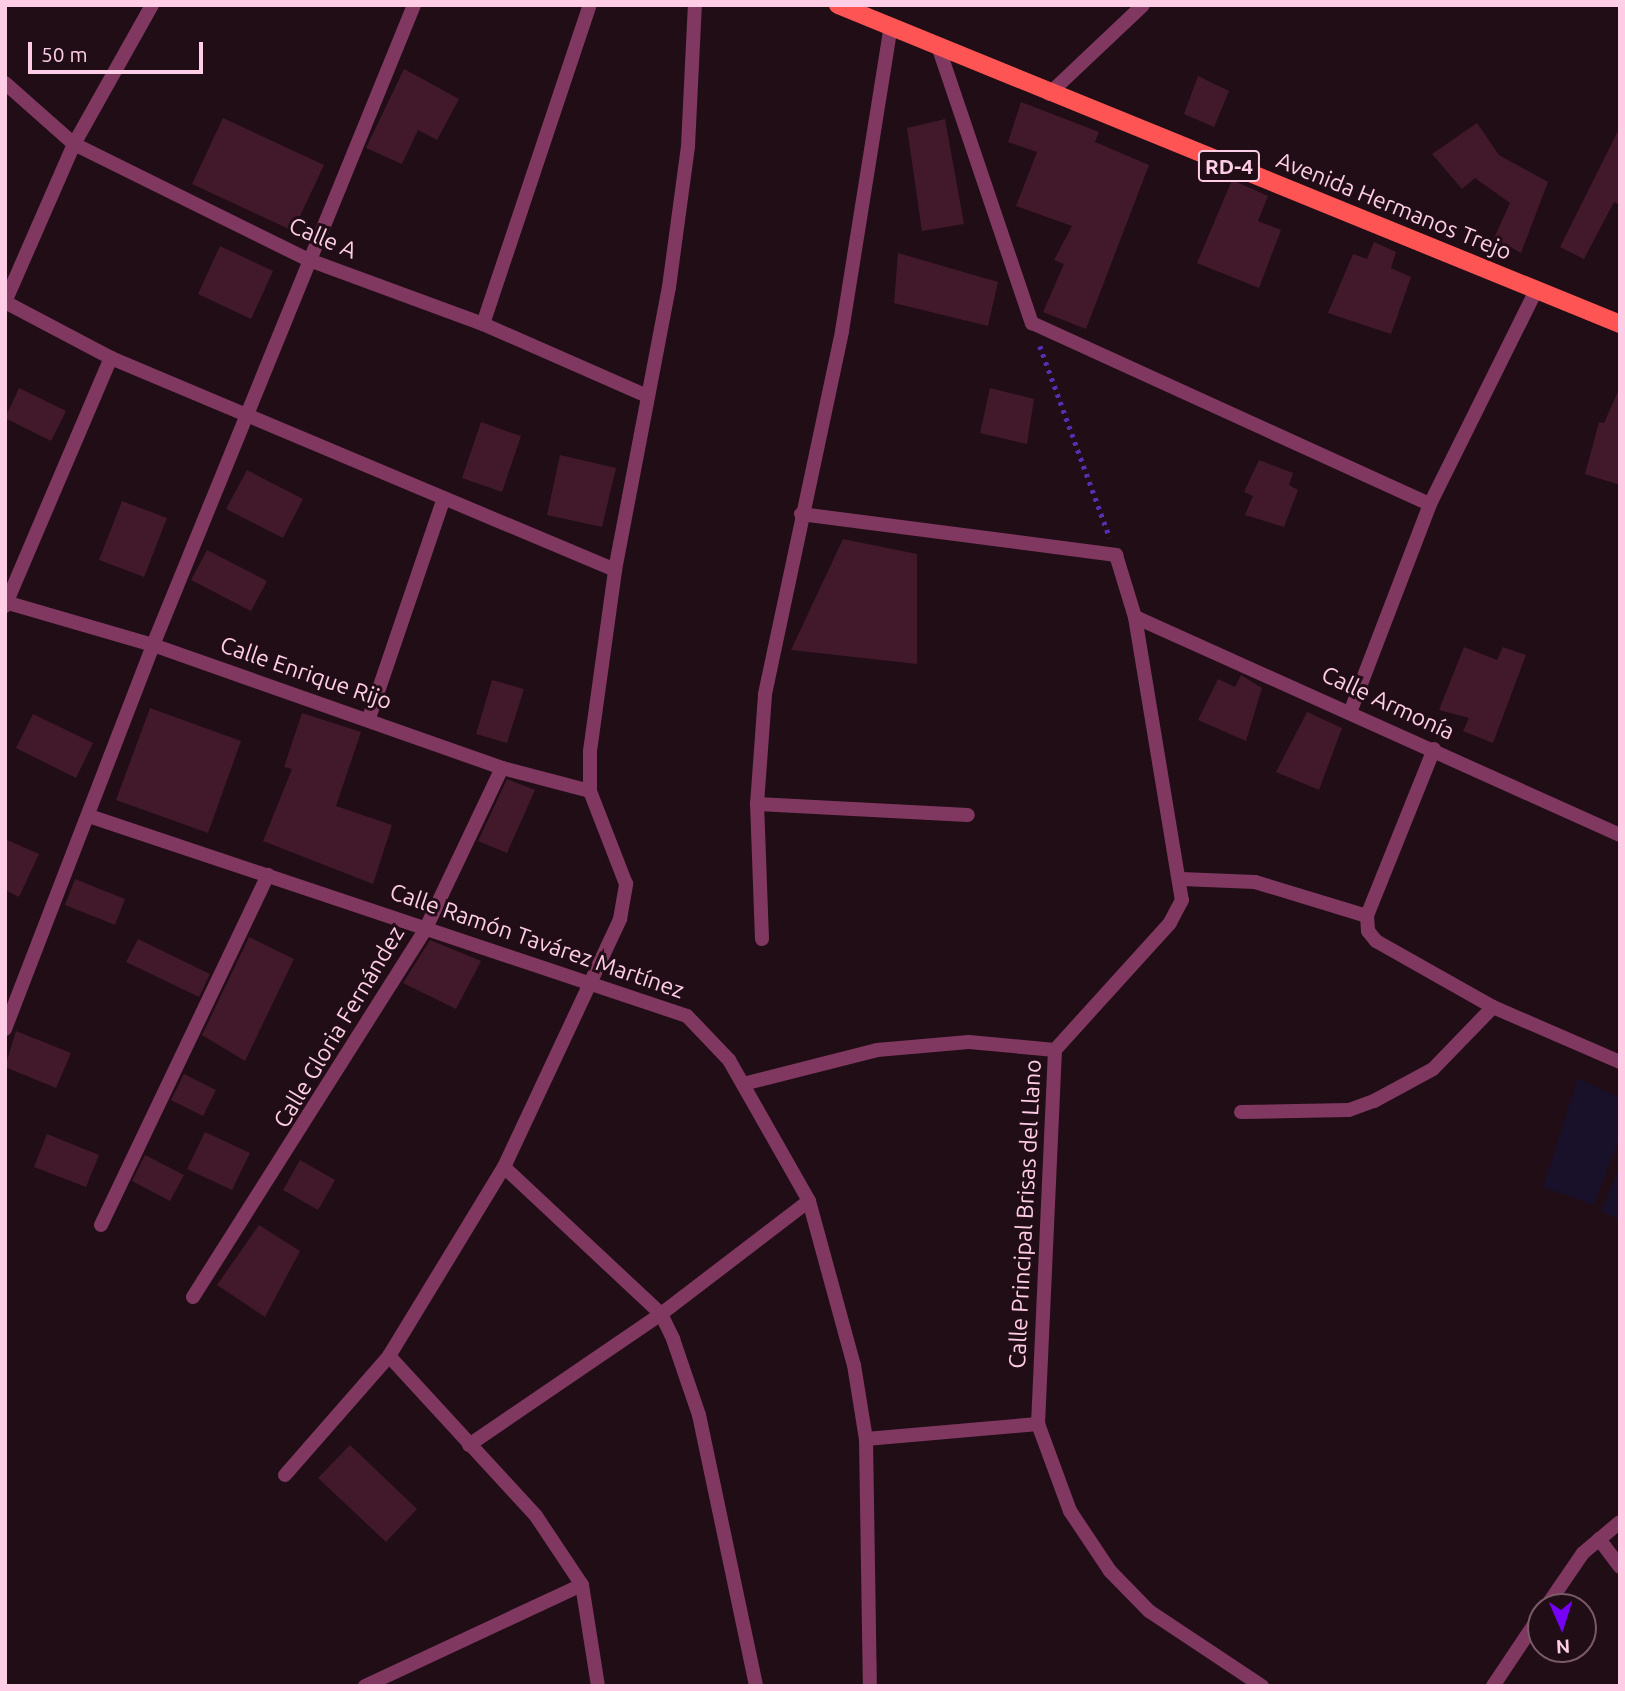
<!DOCTYPE html>
<html>
<head>
<meta charset="utf-8">
<style>
  body { margin:0 }
  #map { position:relative; width:1625px; height:1691px; overflow:hidden; background:#210d16; font-family:Ubuntu,sans-serif }
  div>[style] { position:absolute }
  [style*='--x'] { left:calc(var(--x)*1px); top:calc(var(--y)*1px); width:calc(var(--w)*1px); rotate:calc(var(--a)*1deg) }
  .green>* { inset:0; background:#19102a }
  .building>* { inset:0; background:#41192a }
  .path>* { height:4.5px; margin-top:-2.25px; transform-origin:0; background:repeating-linear-gradient(90deg,#582eb2 0 3.5px,transparent 0 8.5px) }
  .street>* { height:14px; margin:-7px; padding:0 7px; transform-origin:7px; border-radius:7px; background:#803861 }
  .primary>* { height:18px; margin:-9px; padding:0 9px; transform-origin:9px; border-radius:9px; background:#fe5554 }
  span { translate:-50% -50%; white-space:nowrap; text-align:center; line-height:1.15; -webkit-text-stroke:6px #210d16; paint-order:stroke }
  .shield-label span { padding:2px 5px; background:#210d16; border:2px solid; border-radius:5px; -webkit-text-stroke-width:0 }
  .shield-label { font-size:21px; color:#ffcde6; font-weight:700 }
  .street-label { font-size:23px; color:#ffcde6 }
  .frame { position:absolute; inset:0; border:7px solid #ffcde6; pointer-events:none }
  .north { position:absolute; left:1527px; top:1593px; width:70px; height:70px; box-sizing:border-box; background:#210d16; border:2px solid #7a5a69; border-radius:50%; rotate:177deg; font-size:19px; font-weight:700; line-height:28px; text-align:center; color:#ffcde6 }
  .north::after { content:''; display:block; margin:auto; width:24px; height:32px; background:#7701f7; clip-path:polygon(50% 0,100% 100%,50% 72%,0 100%) }
  .scale { position:absolute; left:28px; top:42px; width:175px; height:32px; box-sizing:border-box; border:4px solid #ffcde6; border-top:0; padding-left:9px; font-size:21px; line-height:24px; white-space:nowrap; color:#ffcde6; -webkit-text-stroke:5px #210d16; paint-order:stroke }
</style>
</head>
<body>
<div id="map">
  <div class="green">
    <i style="clip-path:polygon(1578px 1078px,1620px 1098px,1620px 1136px,1594px 1205px,1543px 1187px)"></i>
    <i style="clip-path:polygon(1620px 1166px,1620px 1220px,1601px 1211px)"></i>
  </div>
  <div class="building">
    <i style="clip-path:polygon(404px 69px,459px 99px,437px 140px,418px 130px,402px 164px,366px 148px)"></i>
    <i style="clip-path:polygon(1198px 76px,1229px 91px,1214px 127px,1184px 114px)"></i>
    <i style="clip-path:polygon(1021px 102px,1099px 132px,1095px 142px,1149px 165px,1086px 329px,1043px 312px,1064px 264px,1054px 260px,1072px 226px,1016px 206px,1037px 152px,1008px 142px)"></i>
    <i style="clip-path:polygon(223px 118px,324px 165px,293px 231px,192px 184px)"></i>
    <i style="clip-path:polygon(945px 119px,964px 224px,922px 231px,907px 128px)"></i>
    <i style="clip-path:polygon(1477px 123px,1499px 155px,1548px 182px,1521px 253px,1494px 238px,1510px 203px,1475px 178px,1462px 189px,1432px 154px)"></i>
    <i style="clip-path:polygon(1620px 127px,1620px 205px,1614px 202px,1584px 259px,1560px 247px)"></i>
    <i style="clip-path:polygon(1232px 180px,1268px 196px,1258px 221px,1281px 230px,1259px 288px,1197px 263px)"></i>
    <i style="clip-path:polygon(1374px 242px,1396px 252px,1391px 268px,1411px 277px,1391px 334px,1328px 313px,1353px 254px,1367px 259px)"></i>
    <i style="clip-path:polygon(220px 246px,273px 271px,251px 319px,198px 294px)"></i>
    <i style="clip-path:polygon(898px 253px,998px 282px,988px 326px,894px 303px)"></i>
    <i style="clip-path:polygon(1620px 387px,1620px 485px,1585px 474px,1599px 422px,1604px 423px)"></i>
    <i style="clip-path:polygon(19px 388px,66px 411px,51px 441px,5px 418px)"></i>
    <i style="clip-path:polygon(990px 388px,1034px 399px,1027px 444px,980px 433px)"></i>
    <i style="clip-path:polygon(481px 422px,521px 436px,502px 492px,462px 478px)"></i>
    <i style="clip-path:polygon(560px 455px,616px 468px,602px 527px,547px 515px)"></i>
    <i style="clip-path:polygon(1259px 460px,1293px 473px,1289px 485px,1298px 490px,1284px 527px,1245px 515px,1253px 496px,1244px 492px)"></i>
    <i style="clip-path:polygon(247px 470px,303px 499px,283px 538px,226px 509px)"></i>
    <i style="clip-path:polygon(122px 501px,167px 518px,144px 577px,99px 560px)"></i>
    <i style="clip-path:polygon(843px 539px,917px 554px,917px 664px,791px 650px)"></i>
    <i style="clip-path:polygon(207px 550px,267px 581px,251px 611px,191px 580px)"></i>
    <i style="clip-path:polygon(1464px 647px,1497px 660px,1503px 647px,1526px 655px,1493px 743px,1463px 731px,1469px 718px,1439px 710px)"></i>
    <i style="clip-path:polygon(1241px 675px,1262px 688px,1246px 741px,1198px 720px,1218px 679px,1235px 687px)"></i>
    <i style="clip-path:polygon(492px 680px,524px 689px,507px 743px,476px 734px)"></i>
    <i style="clip-path:polygon(150px 708px,241px 741px,208px 833px,116px 800px)"></i>
    <i style="clip-path:polygon(1307px 712px,1342px 728px,1319px 790px,1276px 772px)"></i>
    <i style="clip-path:polygon(302px 713px,361px 732px,336px 806px,392px 825px,373px 884px,263px 841px,292px 769px,284px 767px)"></i>
    <i style="clip-path:polygon(33px 714px,93px 743px,76px 778px,16px 748px)"></i>
    <i style="clip-path:polygon(507px 779px,535px 790px,507px 853px,478px 841px)"></i>
    <i style="clip-path:polygon(5px 839px,39px 854px,19px 897px,5px 890px)"></i>
    <i style="clip-path:polygon(75px 879px,125px 899px,115px 925px,65px 905px)"></i>
    <i style="clip-path:polygon(249px 937px,294px 959px,245px 1061px,202px 1035px)"></i>
    <i style="clip-path:polygon(138px 939px,210px 974px,199px 997px,126px 962px)"></i>
    <i style="clip-path:polygon(430px 940px,481px 961px,456px 1009px,403px 983px)"></i>
    <i style="clip-path:polygon(16px 1031px,71px 1053px,56px 1088px,5px 1067px)"></i>
    <i style="clip-path:polygon(184px 1074px,216px 1090px,203px 1116px,171px 1100px)"></i>
    <i style="clip-path:polygon(205px 1132px,250px 1153px,232px 1190px,187px 1169px)"></i>
    <i style="clip-path:polygon(47px 1134px,99px 1155px,86px 1187px,34px 1167px)"></i>
    <i style="clip-path:polygon(145px 1155px,184px 1175px,170px 1201px,132px 1181px)"></i>
    <i style="clip-path:polygon(300px 1160px,335px 1180px,318px 1210px,283px 1190px)"></i>
    <i style="clip-path:polygon(259px 1225px,300px 1251px,265px 1317px,217px 1285px)"></i>
    <i style="clip-path:polygon(350px 1445px,417px 1509px,386px 1542px,318px 1478px)"></i>
  </div>
  <div class="path">
    <i style="--x:1040;--y:346;--w:204;--a:70"></i>
  </div>
  <div class="street">
    <i style="--x:938;--y:46;--w:293;--a:71.3"></i>
    <i style="--x:1032;--y:323;--w:437;--a:24.5"></i>
    <i style="--x:5;--y:83;--w:92;--a:41.5"></i>
    <i style="--x:74;--y:144;--w:262;--a:26.3"></i>
    <i style="--x:309;--y:260;--w:185;--a:20.2"></i>
    <i style="--x:483;--y:324;--w:177;--a:23.7"></i>
    <i style="--x:1049;--y:94;--w:129;--a:-43.4"></i>
    <i style="--x:5;--y:302;--w:120;--a:27.8"></i>
    <i style="--x:111;--y:358;--w:547;--a:22.81"></i>
    <i style="--x:5;--y:302;--w:172;--a:-66.4"></i>
    <i style="--x:74;--y:144;--w:159;--a:-60.7"></i>
    <i style="--x:483;--y:324;--w:336;--a:-71.5"></i>
    <i style="--x:801;--y:514;--w:318;--a:7.4"></i>
    <i style="--x:1116;--y:555;--w:65;--a:73"></i>
    <i style="--x:1135;--y:617;--w:287;--a:80.6"></i>
    <i style="--x:1182;--y:900;--w:26;--a:118"></i>
    <i style="--x:1170;--y:923;--w:171;--a:132.2"></i>
    <i style="--x:1055;--y:1050;--w:374;--a:92.6"></i>
    <i style="--x:1038;--y:1424;--w:93;--a:69.8"></i>
    <i style="--x:1070;--y:1511;--w:72;--a:56.3"></i>
    <i style="--x:1110;--y:1571;--w:56;--a:45.7"></i>
    <i style="--x:1149;--y:1611;--w:136;--a:33.6"></i>
    <i style="--x:5;--y:602;--w:154;--a:16.2"></i>
    <i style="--x:153;--y:645;--w:370;--a:19.4"></i>
    <i style="--x:502;--y:768;--w:91;--a:14.6"></i>
    <i style="--x:5;--y:606;--w:270;--a:-66.9"></i>
    <i style="--x:1135;--y:617;--w:532;--a:24.2"></i>
    <i style="--x:1351;--y:710;--w:221;--a:-69"></i>
    <i style="--x:1430;--y:504;--w:239;--a:-63.6"></i>
    <i style="--x:369;--y:718;--w:232;--a:-71.2"></i>
    <i style="--x:1434;--y:749;--w:180;--a:111.9"></i>
    <i style="--x:1367;--y:916;--w:15;--a:86"></i>
    <i style="--x:1368;--y:931;--w:13;--a:51"></i>
    <i style="--x:1376;--y:941;--w:134;--a:29.4"></i>
    <i style="--x:1493;--y:1007;--w:138;--a:23.4"></i>
    <i style="--x:757;--y:804;--w:211;--a:3"></i>
    <i style="--x:92;--y:817;--w:627;--a:18.49"></i>
    <i style="--x:687;--y:1016;--w:61;--a:46.3"></i>
    <i style="--x:729;--y:1060;--w:162;--a:60.4"></i>
    <i style="--x:809;--y:1201;--w:170;--a:74.7"></i>
    <i style="--x:854;--y:1365;--w:75;--a:80.8"></i>
    <i style="--x:866;--y:1439;--w:247;--a:89.1"></i>
    <i style="--x:1181;--y:879;--w:74;--a:2.3"></i>
    <i style="--x:1255;--y:882;--w:117;--a:16.9"></i>
    <i style="--x:762;--y:939;--w:135;--a:-92.1"></i>
    <i style="--x:757;--y:804;--w:110;--a:-85.8"></i>
    <i style="--x:765;--y:694;--w:371;--a:-78"></i>
    <i style="--x:842;--y:331;--w:309;--a:-80.9"></i>
    <i style="--x:5;--y:1029;--w:412;--a:-68.9"></i>
    <i style="--x:153;--y:645;--w:691;--a:-67.81"></i>
    <i style="--x:747;--y:1083;--w:134;--a:-14.2"></i>
    <i style="--x:877;--y:1050;--w:92;--a:-5"></i>
    <i style="--x:969;--y:1042;--w:86;--a:5.3"></i>
    <i style="--x:1241;--y:1112;--w:108;--a:-1.1"></i>
    <i style="--x:1349;--y:1110;--w:27;--a:-20"></i>
    <i style="--x:1374;--y:1101;--w:67;--a:-28.5"></i>
    <i style="--x:1433;--y:1069;--w:86;--a:-45.9"></i>
    <i style="--x:504;--y:1167;--w:215;--a:43.1"></i>
    <i style="--x:661;--y:1314;--w:28;--a:64"></i>
    <i style="--x:673;--y:1339;--w:80;--a:71.1"></i>
    <i style="--x:699;--y:1415;--w:277;--a:78.1"></i>
    <i style="--x:101;--y:1225;--w:388;--a:-64.5"></i>
    <i style="--x:193;--y:1297;--w:436;--a:-57.7"></i>
    <i style="--x:426;--y:928;--w:177;--a:-64.6"></i>
    <i style="--x:389;--y:1356;--w:217;--a:47.4"></i>
    <i style="--x:536;--y:1516;--w:83;--a:56.3"></i>
    <i style="--x:582;--y:1585;--w:102;--a:81"></i>
    <i style="--x:866;--y:1439;--w:173;--a:-5"></i>
    <i style="--x:469;--y:1445;--w:232;--a:-34.3"></i>
    <i style="--x:661;--y:1314;--w:186;--a:-37.4"></i>
    <i style="--x:285;--y:1475;--w:158;--a:-48.8"></i>
    <i style="--x:389;--y:1356;--w:221;--a:-58.7"></i>
    <i style="--x:504;--y:1167;--w:274;--a:-64.9"></i>
    <i style="--x:620;--y:919;--w:36;--a:-80"></i>
    <i style="--x:626;--y:884;--w:100;--a:-111.2"></i>
    <i style="--x:590;--y:791;--w:40;--a:-90"></i>
    <i style="--x:590;--y:751;--w:183;--a:-82.1"></i>
    <i style="--x:615;--y:570;--w:288;--a:-79.2"></i>
    <i style="--x:669;--y:287;--w:142;--a:-82.3"></i>
    <i style="--x:688;--y:146;--w:141;--a:-87.2"></i>
    <i style="--x:1599;--y:1539;--w:35;--a:53"></i>
    <i style="--x:1546;--y:1607;--w:65;--a:-55.6"></i>
    <i style="--x:1583;--y:1553;--w:48;--a:-40"></i>
    <i style="--x:365;--y:1686;--w:239;--a:-25"></i>
    <i style="--x:1493;--y:1686;--w:87;--a:-56.3"></i>
  </div>
  <div class="primary">
    <i style="--x:838;--y:5;--w:845;--a:22.19"></i>
  </div>
  <div class="shield-label">
    <span style="left:1229px;top:166px">RD-4</span>
  </div>
  <div class="street-label">
    <span style="left:1394px;top:206px;rotate:22deg">Avenida Hermanos Trejo</span>
    <span style="left:323px;top:238px;rotate:23deg">Calle A</span>
    <span style="left:306px;top:673px;rotate:19deg">Calle Enrique Rijo</span>
    <span style="left:1388px;top:703px;rotate:25deg">Calle Armonía</span>
    <span style="left:537px;top:941px;rotate:19deg">Calle Ramón Tavárez Martínez</span>
    <span style="left:339px;top:1027px;rotate:-59deg">Calle Gloria Fernández</span>
    <span style="left:1025px;top:1214px;rotate:-87deg">Calle Principal Brisas del Llano</span>
  </div>
  <div class="frame"></div>
  <div class="north">N</div>
  <div class="scale">50 m</div>
</div>
</body>
</html>
